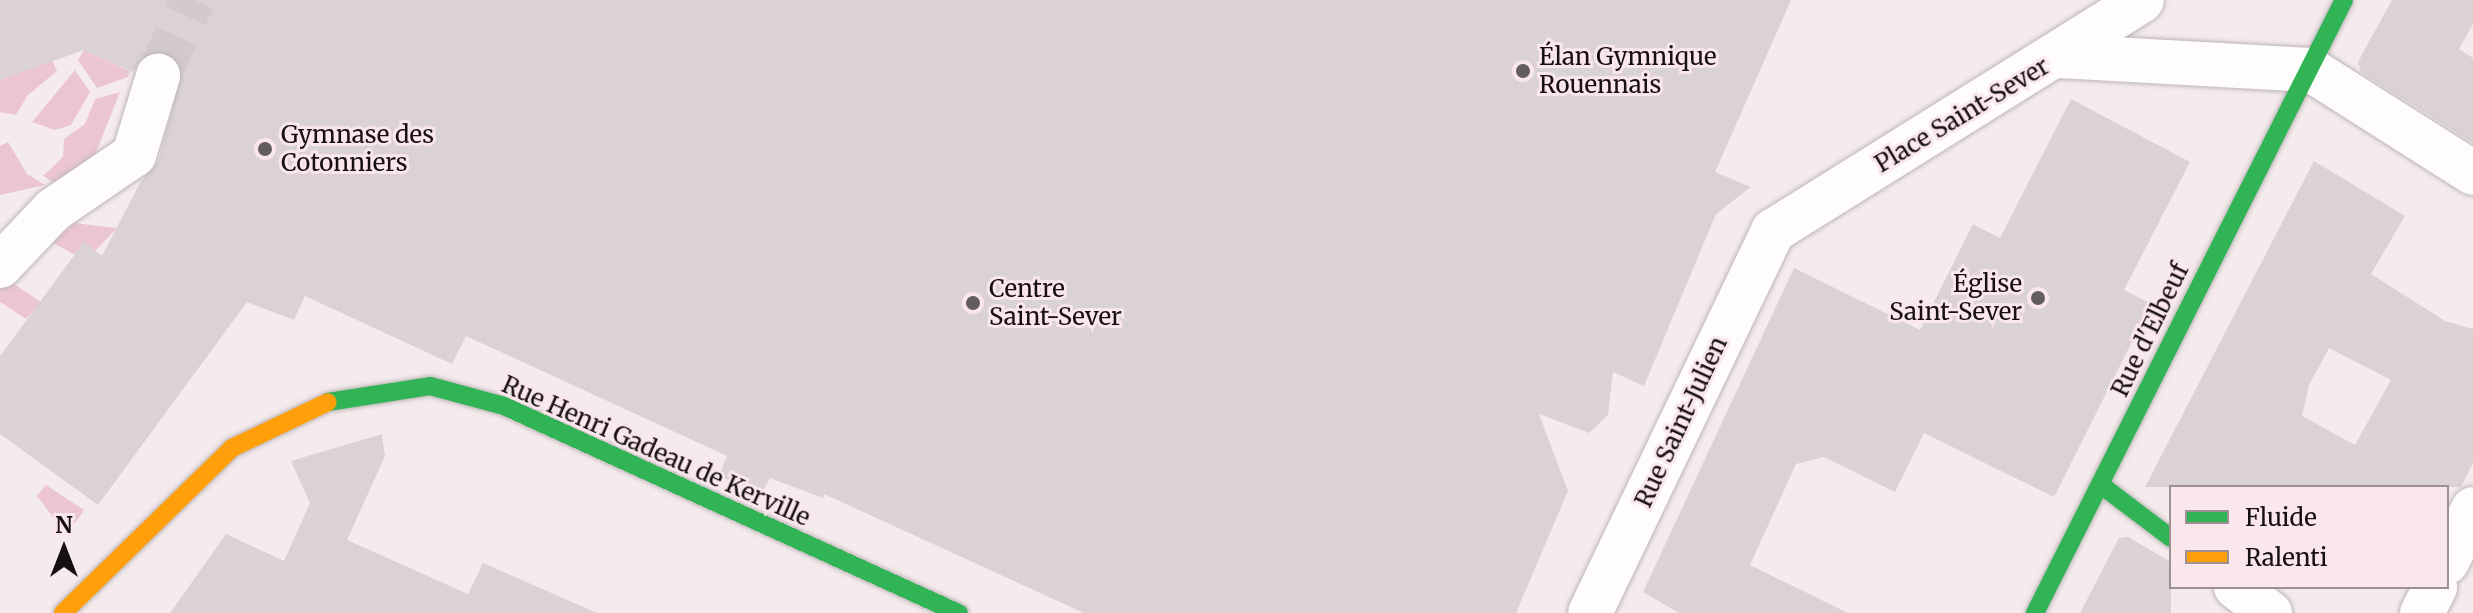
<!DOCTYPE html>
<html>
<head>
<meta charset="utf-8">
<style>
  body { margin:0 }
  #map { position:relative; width:2473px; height:613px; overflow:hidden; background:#f5ebed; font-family:Merriweather,serif }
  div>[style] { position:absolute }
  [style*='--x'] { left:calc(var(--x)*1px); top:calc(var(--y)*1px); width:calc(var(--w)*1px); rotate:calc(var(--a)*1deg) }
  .green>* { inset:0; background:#ebc6d0 }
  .building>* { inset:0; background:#dad2d4 }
  .street-tunnel>* { height:44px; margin-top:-22px; transform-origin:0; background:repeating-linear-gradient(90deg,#d4cacc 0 44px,transparent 0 66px) }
  .roads { filter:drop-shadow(0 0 2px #bcb5b7) drop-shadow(0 0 2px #bcb5b7) }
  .street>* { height:44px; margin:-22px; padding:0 22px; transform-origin:22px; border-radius:22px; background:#fefcfc }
  .fast>* { height:18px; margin:-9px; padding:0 9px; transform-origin:9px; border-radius:9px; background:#30b455 }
  .slow>* { height:18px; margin:-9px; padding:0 9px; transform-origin:9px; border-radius:9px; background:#ff9f0a }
  .dots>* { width:22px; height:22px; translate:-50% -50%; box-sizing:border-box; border:4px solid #f9e7eb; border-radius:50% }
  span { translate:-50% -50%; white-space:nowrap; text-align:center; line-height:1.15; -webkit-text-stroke:6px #f9e7eb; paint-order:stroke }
  .poi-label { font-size:24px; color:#161012 }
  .left { translate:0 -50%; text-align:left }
  .right { translate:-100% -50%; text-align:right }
  .street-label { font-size:24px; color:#161012 }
  .legend { position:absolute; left:2169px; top:485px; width:280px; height:104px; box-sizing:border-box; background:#f9e7eb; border:2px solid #9e9194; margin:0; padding:10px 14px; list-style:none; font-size:24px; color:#161012 }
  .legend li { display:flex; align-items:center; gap:16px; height:40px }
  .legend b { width:40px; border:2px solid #9e9194 }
  .north { position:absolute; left:24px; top:509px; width:80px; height:80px; -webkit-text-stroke:6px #f9e7eb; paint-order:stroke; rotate:0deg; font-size:22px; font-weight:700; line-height:32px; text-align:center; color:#161012 }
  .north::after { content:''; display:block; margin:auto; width:28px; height:36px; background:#161012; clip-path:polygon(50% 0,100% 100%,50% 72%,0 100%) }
</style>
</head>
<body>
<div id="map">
  <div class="green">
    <i style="clip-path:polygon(84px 50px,130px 71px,128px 77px,97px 88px,78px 60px)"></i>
    <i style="clip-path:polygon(52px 60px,57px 71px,27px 96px,16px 115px,0 112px,0 80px)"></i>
    <i style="clip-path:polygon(75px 70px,90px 92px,71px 125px,55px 130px,32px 122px)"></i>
    <i style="clip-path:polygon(120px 92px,95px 155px,99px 159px,58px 185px,43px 176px,63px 157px,64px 139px,85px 124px,95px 99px)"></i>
    <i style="clip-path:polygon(8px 142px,27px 174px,45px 185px,0 195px,0 146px)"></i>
    <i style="clip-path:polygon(74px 223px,117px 228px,95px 251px,84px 242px,75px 255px,53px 243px)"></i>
    <i style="clip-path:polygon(8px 280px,41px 302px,26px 319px,0 302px,0 289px)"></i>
    <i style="clip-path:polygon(46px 485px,84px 510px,76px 522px,62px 529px,37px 496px)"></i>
  </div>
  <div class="building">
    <i style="clip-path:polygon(0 0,1791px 0,1715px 172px,1751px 187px,1716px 214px,1644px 386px,1613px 372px,1608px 415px,1589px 433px,1539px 414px,1568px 491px,1516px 613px,1084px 613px,824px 494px,823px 498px,770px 478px,761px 495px,719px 476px,727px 456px,466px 336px,452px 364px,305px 296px,294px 320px,247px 302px,98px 505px,0 434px,0 356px,84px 242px,102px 256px,141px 181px,158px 162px,182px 71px,164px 52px,142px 57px,133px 72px,84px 50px,0 80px)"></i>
    <i style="clip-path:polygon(2392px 0,2473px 0,2473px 24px,2459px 49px,2473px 58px,2473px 143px,2361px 72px,2358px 62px)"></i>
    <i style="clip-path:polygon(2071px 99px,2190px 162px,2124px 290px,2151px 304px,2054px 497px,1924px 433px,1895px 492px,1824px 457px,1796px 464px,1750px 565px,1848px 613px,1679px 613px,1643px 592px,1794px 268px,1920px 330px,1973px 224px,2000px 238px)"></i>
    <i style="clip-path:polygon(evenodd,2314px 161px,2405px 216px,2371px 274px,2445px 321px,2473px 329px,2473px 463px,2461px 487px,2145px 487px,2314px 161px,2329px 348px,2391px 380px,2355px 445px,2302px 416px,2309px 385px,2329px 348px)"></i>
    <i style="clip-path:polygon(382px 434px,385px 456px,347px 540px,468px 594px,483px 563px,597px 613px,170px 613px,226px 534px,284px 561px,310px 503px,291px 461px)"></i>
    <i style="clip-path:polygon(2128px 537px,2171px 562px,2171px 613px,2080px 613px,2119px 538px)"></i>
  </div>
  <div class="street-tunnel">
    <i style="--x:158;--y:76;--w:84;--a:-65.3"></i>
  </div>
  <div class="roads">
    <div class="street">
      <i style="--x:2059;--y:56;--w:252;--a:3.2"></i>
      <i style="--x:2311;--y:70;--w:192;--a:32.4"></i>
      <i style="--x:0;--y:266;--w:77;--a:-46.6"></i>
      <i style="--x:53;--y:210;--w:98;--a:-34.2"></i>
      <i style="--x:134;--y:155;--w:83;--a:-73.1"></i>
      <i style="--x:2447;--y:562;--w:59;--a:-63.9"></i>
      <i style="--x:2236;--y:587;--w:43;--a:37.4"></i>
      <i style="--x:1590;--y:613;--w:424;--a:-64.4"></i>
      <i style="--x:1773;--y:231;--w:435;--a:-32"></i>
      <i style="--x:2422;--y:613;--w:29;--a:-63"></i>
    </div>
    <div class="fast">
      <i style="--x:328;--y:402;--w:103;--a:-8.9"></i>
      <i style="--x:430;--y:386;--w:77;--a:15.1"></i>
      <i style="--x:504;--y:406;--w:500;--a:24.5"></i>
      <i style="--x:2101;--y:485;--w:88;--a:37.1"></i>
      <i style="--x:2035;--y:613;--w:686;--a:-63.25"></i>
    </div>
    <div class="slow">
      <i style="--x:63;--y:613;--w:236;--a:-44.3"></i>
      <i style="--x:232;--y:448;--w:106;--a:-25.6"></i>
    </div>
  </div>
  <div class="dots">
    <i style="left:1523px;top:71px;background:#645d5f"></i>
    <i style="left:265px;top:149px;background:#645d5f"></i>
    <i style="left:2038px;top:298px;background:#645d5f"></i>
    <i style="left:973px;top:303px;background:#645d5f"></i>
  </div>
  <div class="poi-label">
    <span class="left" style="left:1539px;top:71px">Élan Gymnique<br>Rouennais</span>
    <span class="left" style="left:281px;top:149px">Gymnase des<br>Cotonniers</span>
    <span class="right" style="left:2022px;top:298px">Église<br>Saint-Sever</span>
    <span class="left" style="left:989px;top:303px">Centre<br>Saint-Sever</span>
  </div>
  <div class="street-label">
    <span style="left:1962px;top:115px;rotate:-31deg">Place Saint-Sever</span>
    <span style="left:2150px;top:330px;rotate:-64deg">Rue d'Elbeuf</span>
    <span style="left:1681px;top:422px;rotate:-65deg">Rue Saint-Julien</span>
    <span style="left:656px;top:451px;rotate:24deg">Rue Henri Gadeau de Kerville</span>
  </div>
  <ul class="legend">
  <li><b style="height:10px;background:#30b455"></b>Fluide</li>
  <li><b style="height:10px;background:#ff9f0a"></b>Ralenti</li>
  </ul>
  <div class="north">N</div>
</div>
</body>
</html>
